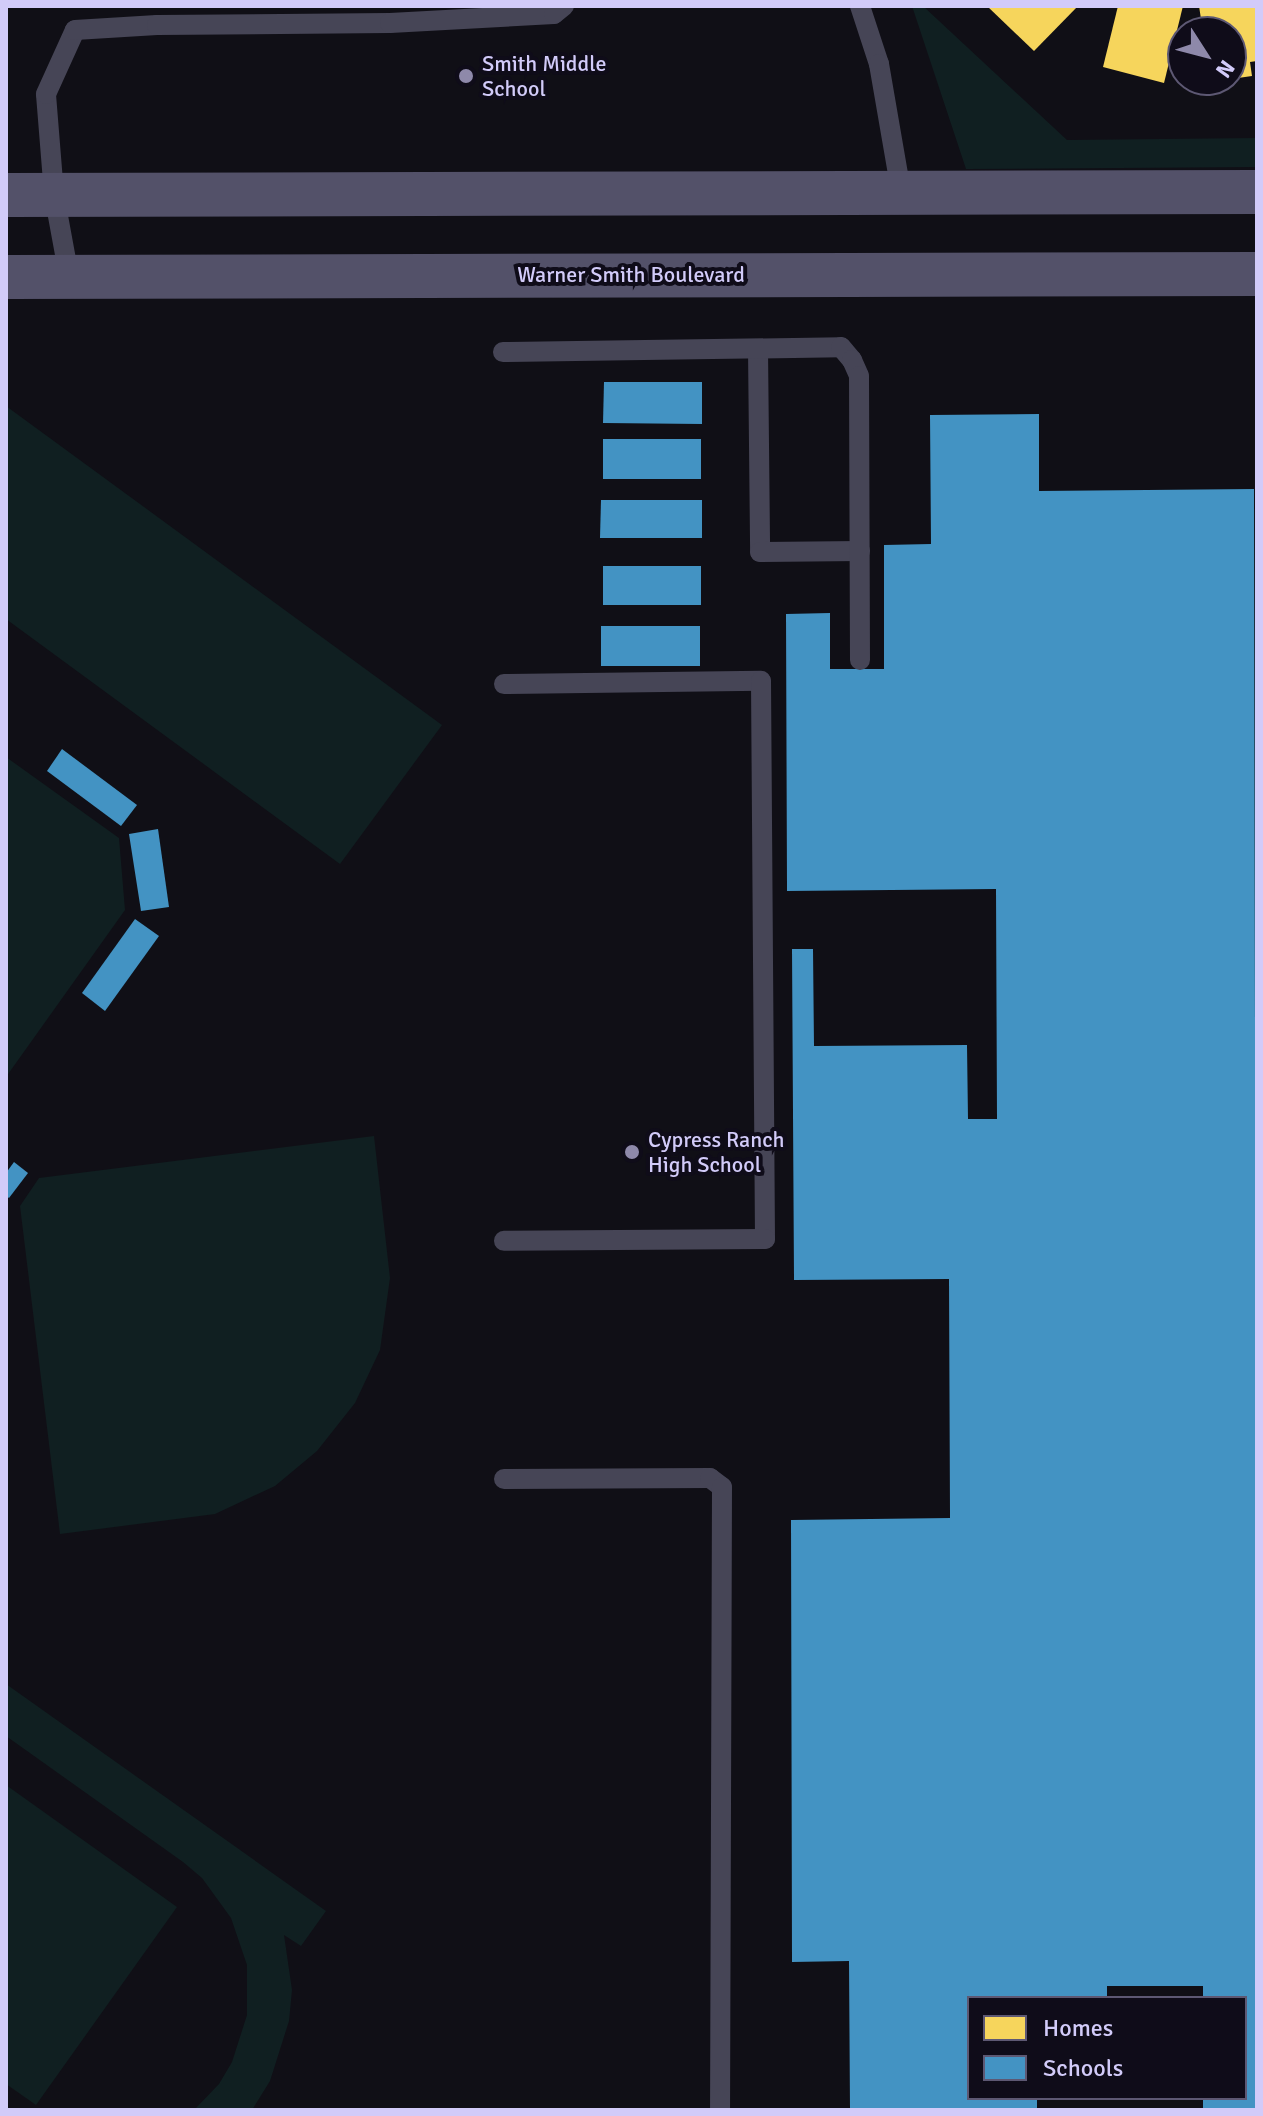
<!DOCTYPE html>
<html>
<head>
<meta charset="utf-8">
<style>
  body { margin:0 }
  #map { position:relative; width:1263px; height:2116px; overflow:hidden; background:#100f16; font-family:Signika,sans-serif }
  div>[style] { position:absolute }
  [style*='--x'] { left:calc(var(--x)*1px); top:calc(var(--y)*1px); width:calc(var(--w)*1px); rotate:calc(var(--a)*1deg) }
  .green>* { inset:0; background:#101f21 }
  .homes>* { inset:0; background:#f6d55c }
  .schools>* { inset:0; background:#4393c3 }
  .lane>* { height:20px; margin:-10px; padding:0 10px; transform-origin:10px; border-radius:10px; background:#464556 }
  .secondary>* { height:44px; margin:-22px; padding:0 22px; transform-origin:22px; border-radius:22px; background:#535169 }
  .dots>* { width:22px; height:22px; translate:-50% -50%; box-sizing:border-box; border:4px solid #0f0c19; border-radius:50% }
  span { translate:-50% -50%; white-space:nowrap; text-align:center; line-height:1.15; -webkit-text-stroke:8px #0f0c19; paint-order:stroke }
  .poi-label { font-size:22px; color:#d2cbf9 }
  .left { translate:0 -50%; text-align:left }
  .street-label { font-size:22px; color:#d2cbf9 }
  .frame { position:absolute; inset:0; border:8px solid #d2cbf9; pointer-events:none }
  .legend { position:absolute; left:967px; top:1996px; width:280px; height:104px; box-sizing:border-box; background:#0f0c19; border:2px solid #5d5873; margin:0; padding:10px 14px; list-style:none; font-size:24px; color:#d2cbf9 }
  .legend li { display:flex; align-items:center; gap:16px; height:40px }
  .legend b { width:40px; border:2px solid #5d5873 }
  .north { position:absolute; left:1167px; top:16px; width:80px; height:80px; box-sizing:border-box; background:#0f0c19; border:2px solid #5d5873; border-radius:50%; rotate:126deg; font-size:22px; font-weight:700; line-height:32px; text-align:center; color:#d2cbf9 }
  .north::after { content:''; display:block; margin:auto; width:28px; height:36px; background:#8e89aa; clip-path:polygon(50% 0,100% 100%,50% 72%,0 100%) }
</style>
</head>
<body>
<div id="map">
  <div class="green">
    <i style="clip-path:polygon(912px 6px,923px 6px,1067px 140px,1257px 138px,1257px 167px,966px 169px)"></i>
    <i style="clip-path:polygon(6px 406px,442px 725px,340px 864px,6px 619px)"></i>
    <i style="clip-path:polygon(6px 757px,119px 838px,125px 910px,6px 1077px)"></i>
    <i style="clip-path:polygon(374px 1136px,390px 1278px,380px 1350px,355px 1403px,317px 1451px,275px 1486px,215px 1514px,60px 1534px,20px 1206px,39px 1178px)"></i>
    <i style="clip-path:polygon(6px 1684px,326px 1911px,301px 1946px,284px 1935px,292px 1990px,289px 2021px,270px 2081px,252px 2110px,194px 2110px,219px 2084px,232px 2062px,247px 2015px,247px 1965px,231px 1918px,202px 1878px,183px 1862px,6px 1736px)"></i>
    <i style="clip-path:polygon(6px 1785px,177px 1907px,36px 2105px,6px 2084px)"></i>
  </div>
  <div class="homes">
    <i style="clip-path:polygon(987px 6px,1078px 6px,1034px 51px)"></i>
    <i style="clip-path:polygon(1118px 6px,1183px 6px,1164px 83px,1103px 67px)"></i>
    <i style="clip-path:polygon(1199px 6px,1257px 6px,1257px 61px,1250px 62px,1252px 76px,1231px 79px,1231px 32px,1203px 32px)"></i>
  </div>
  <div class="schools">
    <i style="clip-path:polygon(604px 382px,702px 382px,702px 424px,603px 423px)"></i>
    <i style="clip-path:polygon(1039px 414px,1039px 491px,1254px 489px,1257px 2110px,1203px 2110px,1203px 2098px,1245px 2098px,1245px 1998px,1203px 1998px,1203px 1986px,1107px 1986px,1107px 1998px,969px 1998px,969px 2098px,1037px 2098px,1037px 2110px,850px 2110px,849px 1961px,792px 1962px,791px 1520px,950px 1518px,949px 1279px,794px 1280px,792px 949px,813px 949px,814px 1046px,967px 1045px,968px 1119px,997px 1119px,996px 889px,787px 891px,786px 614px,830px 613px,830px 669px,884px 669px,884px 545px,931px 544px,930px 415px)"></i>
    <i style="clip-path:polygon(603px 439px,701px 439px,701px 479px,603px 479px)"></i>
    <i style="clip-path:polygon(601px 500px,702px 500px,702px 538px,600px 538px)"></i>
    <i style="clip-path:polygon(603px 566px,701px 566px,701px 605px,603px 605px)"></i>
    <i style="clip-path:polygon(601px 626px,700px 626px,700px 666px,601px 666px)"></i>
    <i style="clip-path:polygon(62px 749px,137px 805px,121px 826px,47px 771px)"></i>
    <i style="clip-path:polygon(158px 829px,169px 907px,141px 911px,129px 834px)"></i>
    <i style="clip-path:polygon(135px 919px,159px 936px,105px 1011px,82px 993px)"></i>
    <i style="clip-path:polygon(14px 1162px,28px 1173px,9px 1198px,6px 1196px,6px 1173px)"></i>
  </div>
  <div class="lane">
    <i style="--x:860;--y:6;--w:61;--a:71.9"></i>
    <i style="--x:879;--y:64;--w:130;--a:80.2"></i>
    <i style="--x:69;--y:276;--w:83;--a:-100.4"></i>
    <i style="--x:54;--y:194;--w:100;--a:-94.6"></i>
    <i style="--x:46;--y:94;--w:70;--a:-65.6"></i>
    <i style="--x:75;--y:30;--w:82;--a:-3.5"></i>
    <i style="--x:157;--y:25;--w:233;--a:-0.5"></i>
    <i style="--x:390;--y:23;--w:164;--a:-3.1"></i>
    <i style="--x:554;--y:14;--w:13;--a:-39"></i>
    <i style="--x:758;--y:349;--w:203;--a:89.4"></i>
    <i style="--x:760;--y:552;--w:100;--a:-0.6"></i>
    <i style="--x:503;--y:352;--w:338;--a:-0.8"></i>
    <i style="--x:841;--y:347;--w:17;--a:50"></i>
    <i style="--x:852;--y:360;--w:17;--a:66"></i>
    <i style="--x:859;--y:376;--w:284;--a:89.8"></i>
    <i style="--x:504;--y:684;--w:257;--a:-0.7"></i>
    <i style="--x:761;--y:681;--w:558;--a:89.59"></i>
    <i style="--x:765;--y:1239;--w:261;--a:179.6"></i>
    <i style="--x:504;--y:1479;--w:206;--a:-0.3"></i>
    <i style="--x:710;--y:1478;--w:15;--a:37"></i>
    <i style="--x:722;--y:1487;--w:623;--a:90.18"></i>
  </div>
  <div class="secondary">
    <i style="--x:6;--y:195;--w:1251;--a:-0.14"></i>
    <i style="--x:6;--y:277;--w:1251;--a:-0.14"></i>
  </div>
  <div class="dots">
    <i style="left:466px;top:76px;background:#8e89aa"></i>
    <i style="left:632px;top:1152px;background:#8e89aa"></i>
  </div>
  <div class="poi-label">
    <span class="left" style="left:482px;top:76px">Smith Middle<br>School</span>
    <span class="left" style="left:648px;top:1152px">Cypress Ranch<br>High School</span>
  </div>
  <div class="street-label">
    <span style="left:631px;top:275px">Warner Smith Boulevard</span>
  </div>
  <div class="frame"></div>
  <ul class="legend">
  <li><b style="height:22px;background:#f6d55c"></b>Homes</li>
  <li><b style="height:22px;background:#4393c3"></b>Schools</li>
  </ul>
  <div class="north">N</div>
</div>
</body>
</html>
